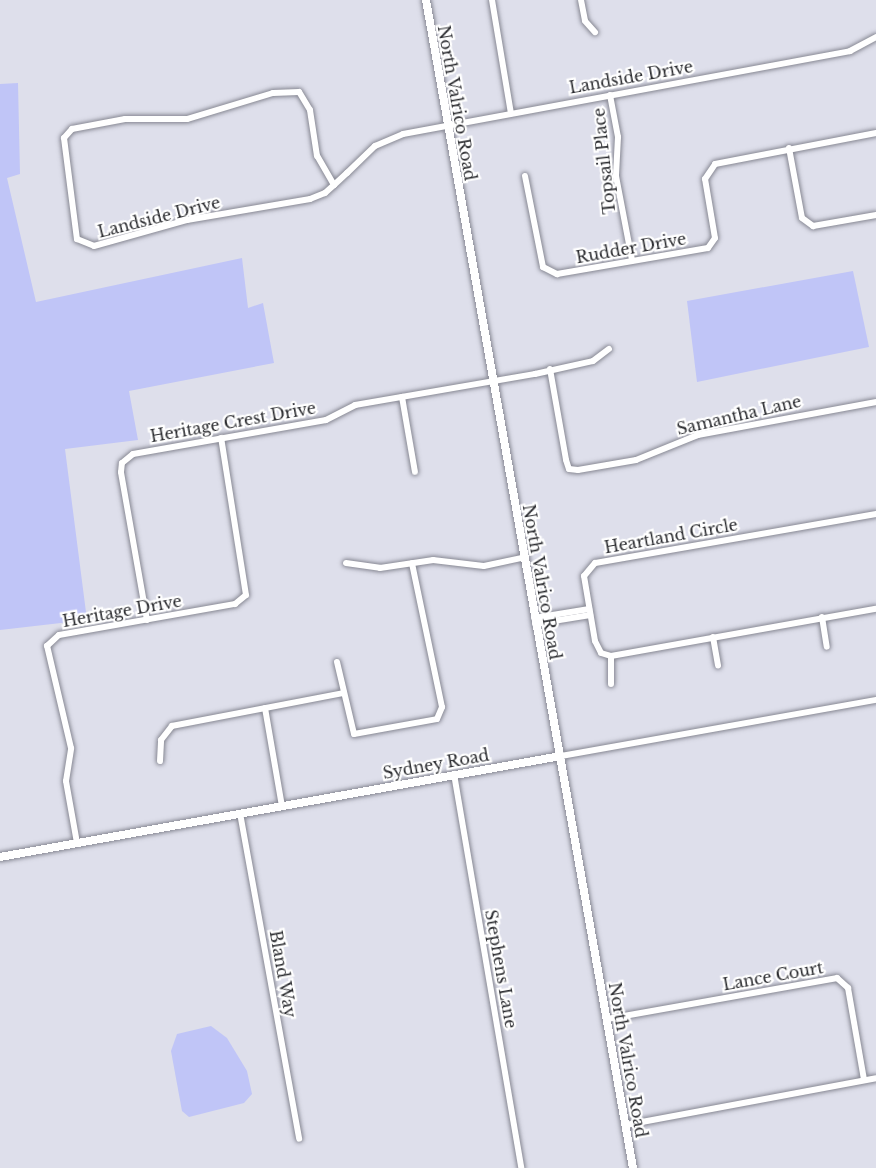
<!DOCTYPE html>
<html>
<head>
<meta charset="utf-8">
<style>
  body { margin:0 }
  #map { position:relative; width:876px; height:1168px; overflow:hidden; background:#dedfeb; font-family:"Libre Baskerville",serif }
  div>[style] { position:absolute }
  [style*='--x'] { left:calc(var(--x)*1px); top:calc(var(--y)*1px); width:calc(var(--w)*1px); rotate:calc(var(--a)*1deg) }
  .green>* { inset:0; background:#c0c5f7 }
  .roads { filter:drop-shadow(0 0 2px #878893) drop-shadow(0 0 2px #878893) }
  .minor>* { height:6px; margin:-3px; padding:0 3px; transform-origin:3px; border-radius:3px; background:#fff }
  .tertiary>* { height:8px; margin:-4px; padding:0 4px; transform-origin:4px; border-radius:4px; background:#fff }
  span { translate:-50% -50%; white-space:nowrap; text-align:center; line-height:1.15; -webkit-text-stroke:4.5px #fff; paint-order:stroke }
  .street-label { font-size:16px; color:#2a2b2f }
</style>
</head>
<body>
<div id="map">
  <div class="green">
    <i style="clip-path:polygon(18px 83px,20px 174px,7px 178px,36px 302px,242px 258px,248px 308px,263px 303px,274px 363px,129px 391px,138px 440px,65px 449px,87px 620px,0 630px,0 84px)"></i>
    <i style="clip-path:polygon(853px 271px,869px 347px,697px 382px,687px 301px)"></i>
    <i style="clip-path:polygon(211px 1026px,227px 1038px,247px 1071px,252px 1094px,244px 1103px,189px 1117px,182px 1111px,171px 1051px,177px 1034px)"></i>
  </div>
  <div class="roads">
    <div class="minor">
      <i style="--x:492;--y:0;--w:115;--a:80.5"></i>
      <i style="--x:581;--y:0;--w:21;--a:79"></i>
      <i style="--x:585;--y:21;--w:15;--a:48"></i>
      <i style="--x:610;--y:95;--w:43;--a:79.2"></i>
      <i style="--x:618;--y:137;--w:39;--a:93"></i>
      <i style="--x:616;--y:176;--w:86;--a:79.2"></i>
      <i style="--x:789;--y:148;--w:71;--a:79.5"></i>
      <i style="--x:802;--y:218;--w:14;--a:36"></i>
      <i style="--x:813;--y:226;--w:64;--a:-9.9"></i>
      <i style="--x:525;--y:176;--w:93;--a:78.8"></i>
      <i style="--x:543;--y:267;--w:16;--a:27"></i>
      <i style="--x:557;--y:274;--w:153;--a:-9.8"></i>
      <i style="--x:708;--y:248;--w:12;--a:-55"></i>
      <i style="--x:715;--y:238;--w:60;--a:-99.6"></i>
      <i style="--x:705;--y:179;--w:18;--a:-56"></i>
      <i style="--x:715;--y:164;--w:164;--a:-10.9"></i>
      <i style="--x:334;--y:185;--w:34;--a:-120"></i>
      <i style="--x:317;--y:156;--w:47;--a:-98.7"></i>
      <i style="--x:310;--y:110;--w:21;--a:-121"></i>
      <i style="--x:299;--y:92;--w:26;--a:178"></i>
      <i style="--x:273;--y:93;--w:90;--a:163.2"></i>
      <i style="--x:187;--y:119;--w:62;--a:180"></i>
      <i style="--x:125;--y:119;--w:54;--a:169.3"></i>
      <i style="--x:72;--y:129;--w:12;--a:132"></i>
      <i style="--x:64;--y:138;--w:102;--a:82.7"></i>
      <i style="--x:77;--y:239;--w:18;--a:22"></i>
      <i style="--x:94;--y:246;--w:97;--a:-15.6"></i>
      <i style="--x:187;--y:220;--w:125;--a:-9.7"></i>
      <i style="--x:310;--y:199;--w:16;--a:-22"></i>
      <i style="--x:325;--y:193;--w:12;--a:-42"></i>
      <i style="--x:334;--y:185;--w:18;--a:-43"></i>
      <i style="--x:347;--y:173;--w:39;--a:-44"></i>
      <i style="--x:375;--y:146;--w:30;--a:-23"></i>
      <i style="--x:403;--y:134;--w:455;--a:-10.5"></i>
      <i style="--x:850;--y:51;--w:30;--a:-28"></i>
      <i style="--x:550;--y:369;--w:92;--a:80"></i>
      <i style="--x:566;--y:460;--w:9;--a:72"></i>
      <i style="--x:569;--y:469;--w:9;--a:6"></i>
      <i style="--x:578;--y:470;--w:59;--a:-9.8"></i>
      <i style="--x:636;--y:460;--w:67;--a:-22"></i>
      <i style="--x:698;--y:435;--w:181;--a:-10.5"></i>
      <i style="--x:402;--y:397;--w:76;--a:80.2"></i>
      <i style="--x:876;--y:514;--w:285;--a:170.1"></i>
      <i style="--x:595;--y:563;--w:17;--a:130"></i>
      <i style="--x:584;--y:576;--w:66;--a:80.4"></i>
      <i style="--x:595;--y:641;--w:13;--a:63"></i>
      <i style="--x:601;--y:653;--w:10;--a:17"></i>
      <i style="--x:611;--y:656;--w:269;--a:-10.1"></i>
      <i style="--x:346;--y:563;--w:34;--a:8"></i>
      <i style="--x:380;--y:568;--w:54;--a:-8.6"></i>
      <i style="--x:433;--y:560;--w:51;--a:6.7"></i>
      <i style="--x:484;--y:566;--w:40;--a:-12"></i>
      <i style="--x:822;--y:617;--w:30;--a:81"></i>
      <i style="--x:534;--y:618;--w:56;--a:-9.3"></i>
      <i style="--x:147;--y:620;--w:150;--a:-100"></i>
      <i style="--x:121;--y:472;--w:9;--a:-84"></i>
      <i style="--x:122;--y:463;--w:14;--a:-39"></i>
      <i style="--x:133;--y:454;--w:196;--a:-10"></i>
      <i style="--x:326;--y:420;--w:33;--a:-27"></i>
      <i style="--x:355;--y:405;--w:183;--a:-9.8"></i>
      <i style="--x:535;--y:374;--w:59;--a:-12.6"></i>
      <i style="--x:593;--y:361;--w:20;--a:-37"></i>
      <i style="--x:535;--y:624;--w:56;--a:-9.3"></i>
      <i style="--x:713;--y:637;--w:29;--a:80"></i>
      <i style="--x:337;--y:662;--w:74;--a:76.7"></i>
      <i style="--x:354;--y:734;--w:84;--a:-10.2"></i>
      <i style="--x:437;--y:719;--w:13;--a:-67"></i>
      <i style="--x:442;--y:707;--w:147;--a:-101.8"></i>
      <i style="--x:611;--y:684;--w:28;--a:-90"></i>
      <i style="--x:265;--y:708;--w:99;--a:80.2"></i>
      <i style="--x:561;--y:756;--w:320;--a:-10.1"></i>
      <i style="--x:160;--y:761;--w:21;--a:-87"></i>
      <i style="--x:161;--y:740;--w:18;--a:-52"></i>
      <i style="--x:172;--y:726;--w:175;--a:-10.9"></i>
      <i style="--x:454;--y:774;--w:400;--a:80.3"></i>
      <i style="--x:240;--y:813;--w:331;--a:79.7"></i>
      <i style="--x:77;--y:843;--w:63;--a:-100.1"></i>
      <i style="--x:66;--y:781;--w:33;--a:-81"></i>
      <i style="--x:71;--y:748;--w:105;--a:-103.2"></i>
      <i style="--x:47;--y:646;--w:16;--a:-43"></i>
      <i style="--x:59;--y:635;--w:179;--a:-10"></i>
      <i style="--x:235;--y:604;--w:14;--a:-39"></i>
      <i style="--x:246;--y:595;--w:159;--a:-99"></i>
      <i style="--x:607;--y:1019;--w:234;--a:-10.1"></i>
      <i style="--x:837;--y:978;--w:15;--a:42"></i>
      <i style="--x:848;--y:988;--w:93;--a:80.1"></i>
      <i style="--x:626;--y:1125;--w:254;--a:-10.6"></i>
    </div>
    <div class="tertiary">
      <i style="--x:426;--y:0;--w:1186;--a:79.95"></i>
      <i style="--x:0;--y:857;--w:570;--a:-10.21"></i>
    </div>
  </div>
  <div class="street-label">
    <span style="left:631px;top:77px;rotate:-10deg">Landside Drive</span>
    <span style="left:457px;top:103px;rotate:80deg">North Valrico Road</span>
    <span style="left:604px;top:161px;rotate:-96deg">Topsail Place</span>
    <span style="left:159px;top:217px;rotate:-14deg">Landside Drive</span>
    <span style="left:631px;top:248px;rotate:-10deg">Rudder Drive</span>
    <span style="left:739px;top:415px;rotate:-13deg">Samantha Lane</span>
    <span style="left:233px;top:422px;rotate:-10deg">Heritage Crest Drive</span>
    <span style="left:671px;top:536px;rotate:-10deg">Heartland Circle</span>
    <span style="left:542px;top:582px;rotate:80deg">North Valrico Road</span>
    <span style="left:122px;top:611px;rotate:-10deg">Heritage Drive</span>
    <span style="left:436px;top:764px;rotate:-10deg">Sydney Road</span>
    <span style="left:501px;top:969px;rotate:80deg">Stephens Lane</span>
    <span style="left:283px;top:974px;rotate:80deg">Bland Way</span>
    <span style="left:773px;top:976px;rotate:-10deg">Lance Court</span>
    <span style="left:628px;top:1060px;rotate:80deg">North Valrico Road</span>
  </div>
</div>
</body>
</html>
